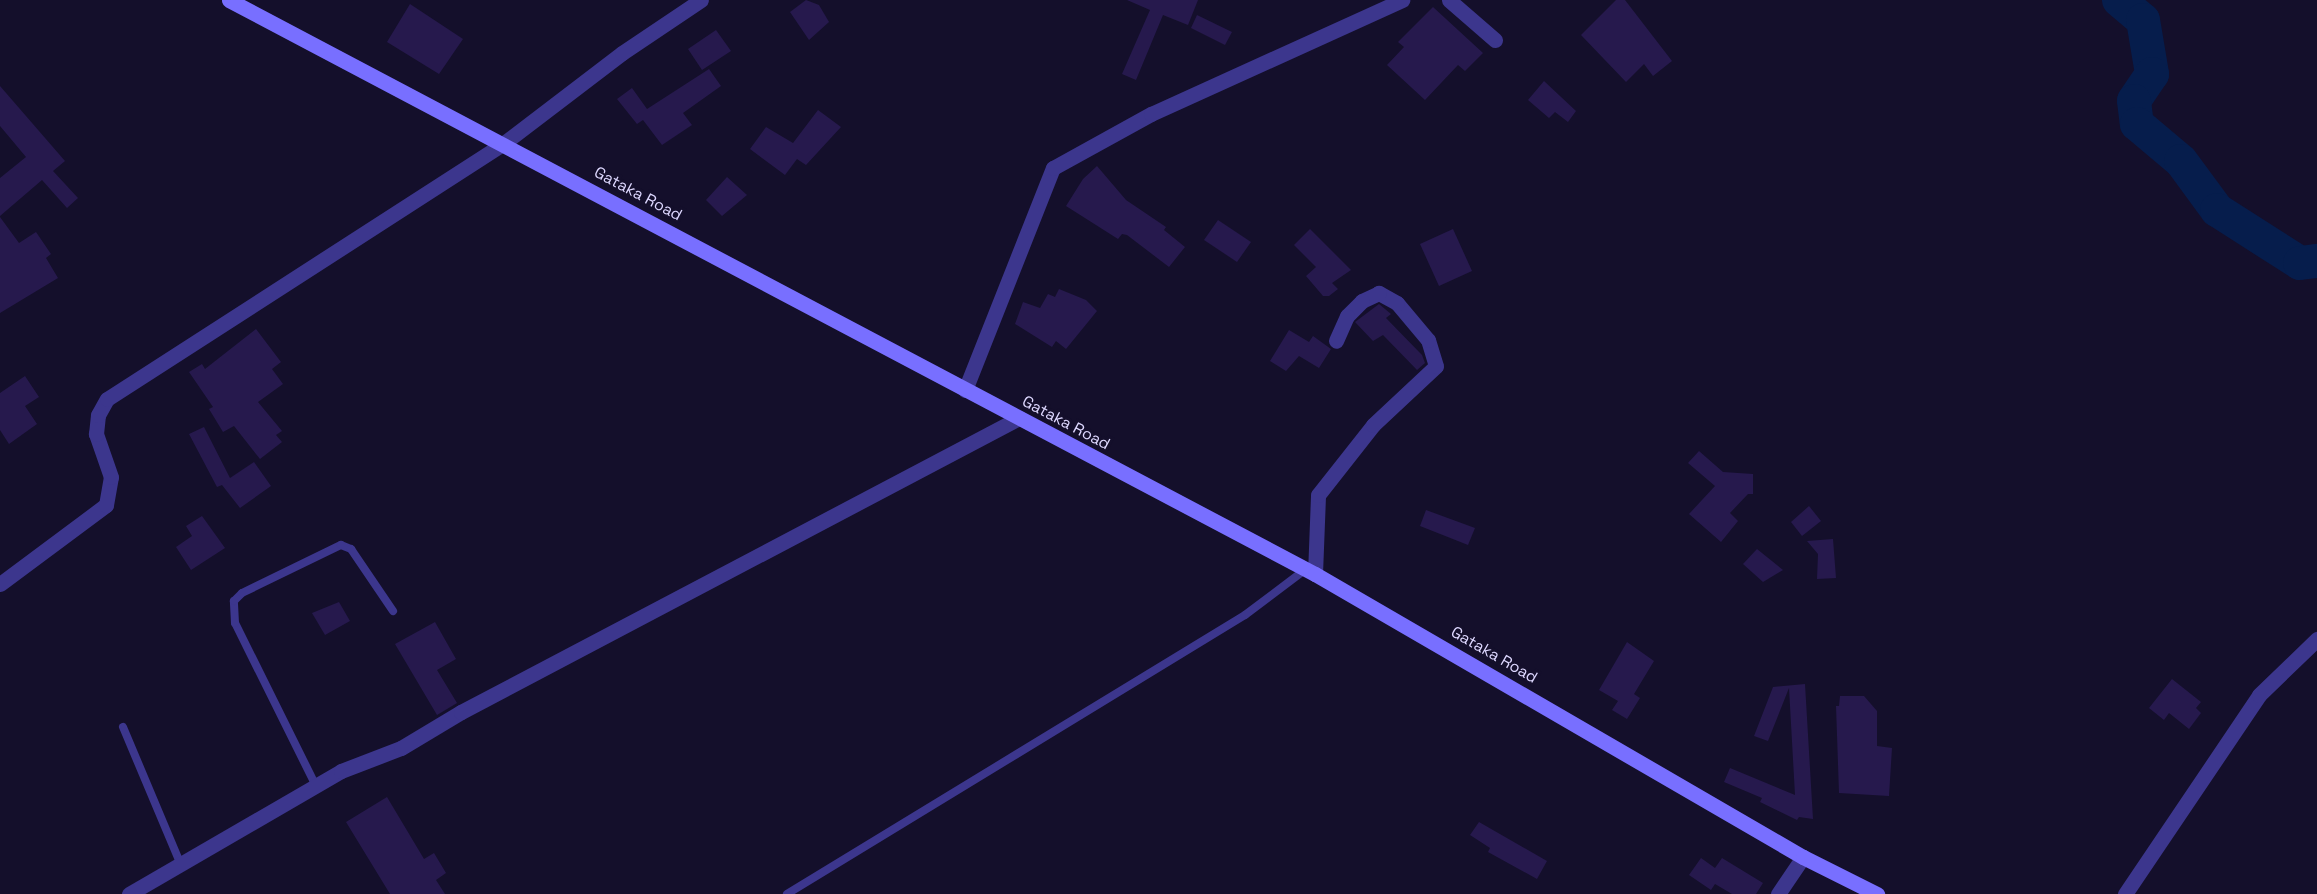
<!DOCTYPE html>
<html>
<head>
<meta charset="utf-8">
<style>
  body { margin:0 }
  #map { position:relative; width:2317px; height:894px; overflow:hidden; background:#140f2b; font-family:"Space Grotesk",sans-serif }
  div>[style] { position:absolute }
  [style*='--x'] { left:calc(var(--x)*1px); top:calc(var(--y)*1px); width:calc(var(--w)*1px); rotate:calc(var(--a)*1deg) }
  .river>* { height:34px; margin:-17px; padding:0 17px; transform-origin:17px; border-radius:17px; background:#061d4c }
  .building>* { inset:0; background:#26194d }
  .lane>* { height:8px; margin:-4px; padding:0 4px; transform-origin:4px; border-radius:4px; background:#3c368d }
  .street>* { height:15px; margin:-7.5px; padding:0 7.5px; transform-origin:7.5px; border-radius:7.5px; background:#3c368d }
  .secondary>* { height:15px; margin:-7.5px; padding:0 7.5px; transform-origin:7.5px; border-radius:7.5px; background:#786fff }
  span { translate:-50% -50%; white-space:nowrap; text-align:center; line-height:1.15; -webkit-text-stroke:6px #140f2b; paint-order:stroke }
  .street-label { font-size:16px; color:#ded8ff }
</style>
</head>
<body>
<div id="map">
  <div class="river">
    <i style="--x:2119;--y:0;--w:31;--a:40"></i>
    <i style="--x:2143;--y:20;--w:55;--a:80.5"></i>
    <i style="--x:2152;--y:74;--w:32;--a:124"></i>
    <i style="--x:2134;--y:101;--w:23;--a:83"></i>
    <i style="--x:2137;--y:124;--w:57;--a:40.1"></i>
    <i style="--x:2181;--y:161;--w:61;--a:53.7"></i>
    <i style="--x:2217;--y:210;--w:98;--a:32.6"></i>
    <i style="--x:2300;--y:263;--w:17;--a:-7"></i>
  </div>
  <div class="building">
    <i style="clip-path:polygon(806px 0,819px 5px,829px 22px,809px 40px,790px 12px)"></i>
    <i style="clip-path:polygon(1127px 0,1198px 0,1188px 25px,1163px 15px,1136px 80px,1122px 74px,1150px 10px)"></i>
    <i style="clip-path:polygon(1616px 0,1625px 0,1672px 61px,1653px 76px,1644px 64px,1626px 82px,1581px 35px)"></i>
    <i style="clip-path:polygon(410px 4px,463px 39px,439px 74px,387px 42px)"></i>
    <i style="clip-path:polygon(1433px 7px,1483px 53px,1465px 71px,1458px 65px,1425px 100px,1387px 65px,1404px 47px,1398px 42px)"></i>
    <i style="clip-path:polygon(1197px 15px,1232px 32px,1225px 45px,1191px 28px)"></i>
    <i style="clip-path:polygon(716px 30px,731px 51px,702px 70px,688px 49px)"></i>
    <i style="clip-path:polygon(709px 69px,721px 86px,683px 113px,692px 125px,662px 145px,643px 120px,637px 124px,617px 99px,632px 88px,647px 109px)"></i>
    <i style="clip-path:polygon(1544px 81px,1576px 111px,1568px 122px,1555px 112px,1549px 118px,1528px 100px)"></i>
    <i style="clip-path:polygon(0 86px,65px 161px,53px 171px,78px 198px,67px 208px,42px 180px,0 216px,0 178px,26px 157px,0 126px)"></i>
    <i style="clip-path:polygon(818px 110px,841px 127px,806px 165px,797px 159px,785px 175px,750px 149px,766px 127px,793px 143px)"></i>
    <i style="clip-path:polygon(1097px 166px,1126px 200px,1166px 227px,1164px 230px,1185px 247px,1169px 267px,1127px 235px,1122px 234px,1118px 239px,1066px 206px,1083px 179px)"></i>
    <i style="clip-path:polygon(727px 177px,747px 195px,722px 216px,706px 200px)"></i>
    <i style="clip-path:polygon(0 217px,19px 243px,36px 232px,51px 254px,46px 258px,58px 278px,0 313px)"></i>
    <i style="clip-path:polygon(1218px 220px,1251px 242px,1237px 262px,1204px 240px)"></i>
    <i style="clip-path:polygon(1310px 229px,1351px 270px,1332px 283px,1338px 289px,1329px 296px,1323px 296px,1306px 276px,1316px 267px,1294px 245px)"></i>
    <i style="clip-path:polygon(1453px 229px,1472px 271px,1439px 286px,1420px 244px)"></i>
    <i style="clip-path:polygon(1059px 289px,1086px 300px,1097px 311px,1066px 349px,1056px 341px,1052px 347px,1015px 324px,1023px 302px,1040px 308px,1048px 294px,1055px 297px)"></i>
    <i style="clip-path:polygon(1379px 304px,1391px 314px,1386px 318px,1422px 355px,1425px 363px,1417px 370px,1383px 335px,1373px 341px,1355px 322px)"></i>
    <i style="clip-path:polygon(256px 329px,281px 362px,272px 369px,283px 384px,258px 402px,282px 431px,276px 435px,282px 442px,260px 459px,234px 426px,223px 432px,209px 409px,213px 407px,189px 372px,202px 364px,205px 369px)"></i>
    <i style="clip-path:polygon(1289px 330px,1309px 342px,1313px 336px,1331px 349px,1319px 368px,1299px 356px,1286px 371px,1270px 361px)"></i>
    <i style="clip-path:polygon(25px 376px,39px 397px,25px 406px,37px 424px,9px 444px,0 430px,0 393px)"></i>
    <i style="clip-path:polygon(204px 427px,230px 478px,254px 462px,271px 486px,240px 508px,222px 485px,217px 487px,189px 434px)"></i>
    <i style="clip-path:polygon(1699px 451px,1723px 472px,1753px 474px,1753px 494px,1748px 494px,1730px 513px,1738px 521px,1721px 542px,1689px 514px,1715px 486px,1688px 463px)"></i>
    <i style="clip-path:polygon(1809px 506px,1821px 521px,1802px 536px,1791px 522px)"></i>
    <i style="clip-path:polygon(1426px 510px,1475px 528px,1468px 545px,1420px 526px)"></i>
    <i style="clip-path:polygon(202px 516px,225px 548px,191px 570px,176px 547px,192px 536px,186px 526px)"></i>
    <i style="clip-path:polygon(1833px 539px,1836px 578px,1817px 579px,1818px 554px,1807px 541px)"></i>
    <i style="clip-path:polygon(1757px 549px,1783px 570px,1763px 582px,1743px 564px)"></i>
    <i style="clip-path:polygon(339px 602px,350px 621px,325px 635px,312px 613px)"></i>
    <i style="clip-path:polygon(435px 622px,456px 659px,437px 670px,457px 703px,437px 715px,395px 644px)"></i>
    <i style="clip-path:polygon(1627px 642px,1654px 661px,1634px 694px,1640px 698px,1627px 719px,1612px 710px,1618px 701px,1599px 690px)"></i>
    <i style="clip-path:polygon(2172px 679px,2201px 702px,2196px 708px,2201px 713px,2189px 729px,2169px 713px,2164px 720px,2149px 708px)"></i>
    <i style="clip-path:polygon(1805px 684px,1813px 819px,1799px 817px,1797px 820px,1760px 802px,1762px 798px,1724px 782px,1730px 768px,1795px 795px,1789px 688px,1768px 741px,1754px 736px,1773px 687px)"></i>
    <i style="clip-path:polygon(1840px 696px,1864px 696px,1877px 711px,1877px 746px,1892px 748px,1889px 796px,1839px 793px,1836px 706px,1839px 706px)"></i>
    <i style="clip-path:polygon(387px 797px,424px 859px,434px 853px,446px 873px,436px 880px,445px 894px,390px 894px,346px 822px)"></i>
    <i style="clip-path:polygon(1479px 822px,1547px 861px,1537px 879px,1488px 852px,1490px 848px,1470px 835px)"></i>
    <i style="clip-path:polygon(1701px 858px,1715px 868px,1722px 858px,1763px 883px,1756px 894px,1732px 894px,1715px 884px,1711px 890px,1689px 875px)"></i>
  </div>
  <div class="lane">
    <i style="--x:123;--y:727;--w:150;--a:67.2"></i>
    <i style="--x:316;--y:786;--w:182;--a:-116.4"></i>
    <i style="--x:235;--y:623;--w:22;--a:-93"></i>
    <i style="--x:234;--y:601;--w:11;--a:-45"></i>
    <i style="--x:242;--y:593;--w:110;--a:-25.9"></i>
    <i style="--x:341;--y:545;--w:11;--a:22"></i>
    <i style="--x:351;--y:549;--w:75;--a:55.9"></i>
    <i style="--x:787;--y:894;--w:536;--a:-31.35"></i>
    <i style="--x:1245;--y:615;--w:76;--a:-37"></i>
  </div>
  <div class="street">
    <i style="--x:1449;--y:0;--w:61;--a:41"></i>
    <i style="--x:965;--y:390;--w:239;--a:-68.4"></i>
    <i style="--x:1053;--y:168;--w:112;--a:-28.9"></i>
    <i style="--x:1151;--y:114;--w:276;--a:-24.4"></i>
    <i style="--x:1315;--y:574;--w:79;--a:-87.8"></i>
    <i style="--x:1318;--y:495;--w:89;--a:-51.8"></i>
    <i style="--x:1373;--y:425;--w:86;--a:-43.1"></i>
    <i style="--x:1436;--y:366;--w:27;--a:-107"></i>
    <i style="--x:1428;--y:340;--w:48;--a:-130"></i>
    <i style="--x:1397;--y:303;--w:21;--a:-151"></i>
    <i style="--x:1379;--y:293;--w:19;--a:155"></i>
    <i style="--x:1362;--y:301;--w:21;--a:135"></i>
    <i style="--x:1347;--y:316;--w:27;--a:114"></i>
    <i style="--x:0;--y:584;--w:132;--a:-36.7"></i>
    <i style="--x:106;--y:505;--w:28;--a:-80"></i>
    <i style="--x:111;--y:477;--w:46;--a:-109.2"></i>
    <i style="--x:96;--y:434;--w:19;--a:-84"></i>
    <i style="--x:98;--y:415;--w:18;--a:-61"></i>
    <i style="--x:107;--y:399;--w:472;--a:-32.8"></i>
    <i style="--x:504;--y:143;--w:148;--a:-37.3"></i>
    <i style="--x:622;--y:53;--w:95;--a:-33.9"></i>
    <i style="--x:129;--y:894;--w:245;--a:-30.1"></i>
    <i style="--x:341;--y:771;--w:64;--a:-21"></i>
    <i style="--x:401;--y:748;--w:70;--a:-31"></i>
    <i style="--x:461;--y:712;--w:631;--a:-27.78"></i>
    <i style="--x:1778;--y:894;--w:45;--a:-56"></i>
    <i style="--x:2125;--y:894;--w:240;--a:-56"></i>
    <i style="--x:2259;--y:695;--w:81;--a:-44"></i>
  </div>
  <div class="secondary">
    <i style="--x:229;--y:0;--w:1228;--a:27.86"></i>
    <i style="--x:1315;--y:574;--w:564;--a:30.11"></i>
    <i style="--x:1803;--y:857;--w:83;--a:26.6"></i>
  </div>
  <div class="street-label">
    <span style="left:638px;top:194px;rotate:28deg">Gataka Road</span>
    <span style="left:1066px;top:423px;rotate:28deg">Gataka Road</span>
    <span style="left:1494px;top:655px;rotate:30deg">Gataka Road</span>
  </div>
</div>
</body>
</html>
